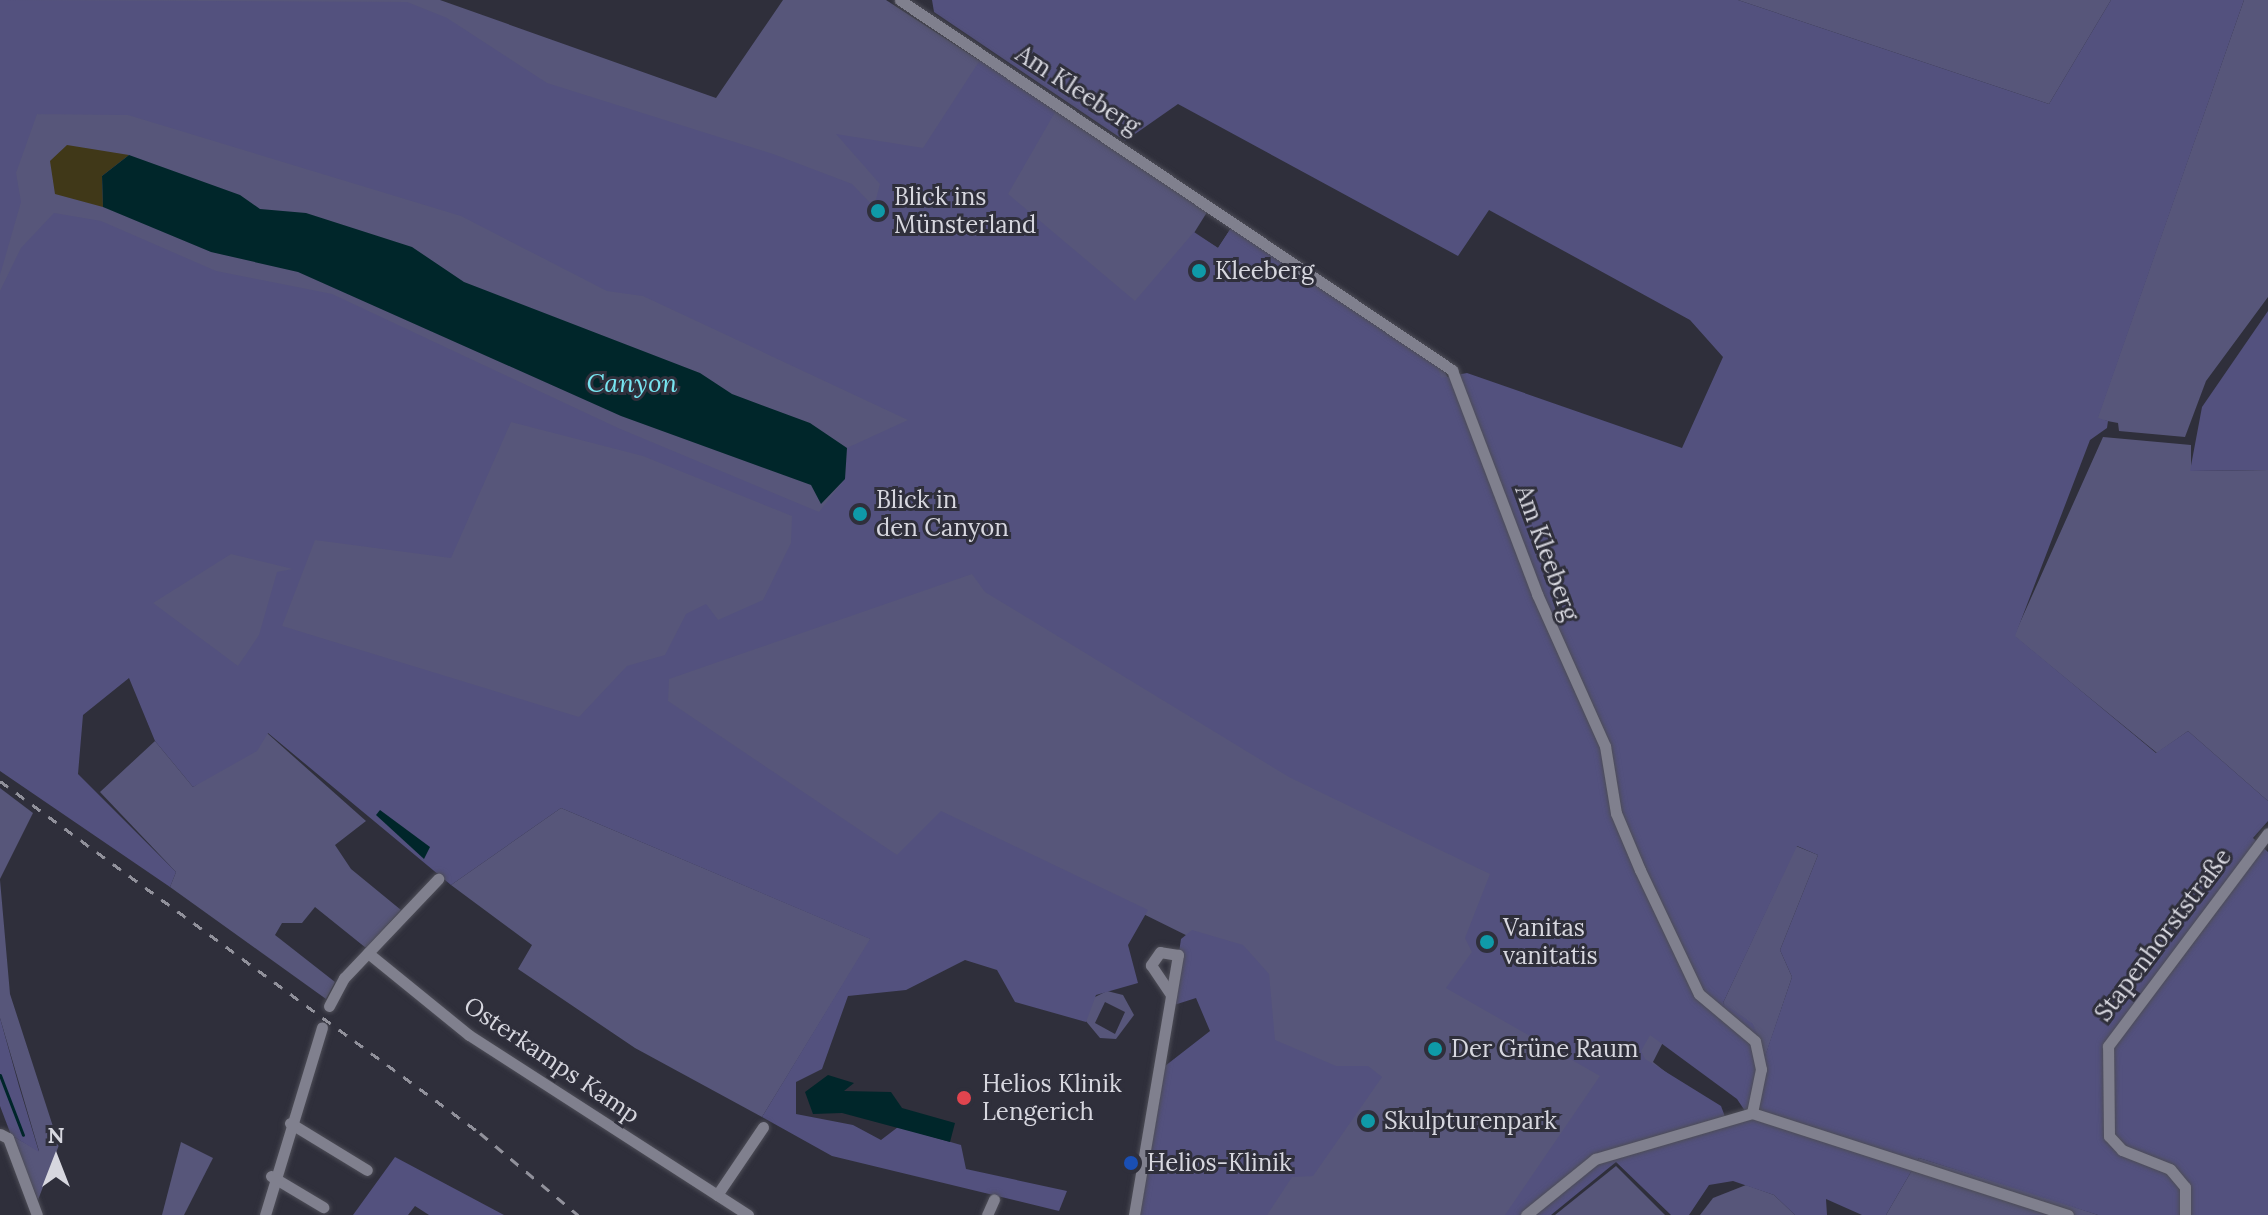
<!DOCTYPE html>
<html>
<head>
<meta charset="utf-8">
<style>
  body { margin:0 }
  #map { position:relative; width:2268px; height:1215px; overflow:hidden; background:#2f2f3b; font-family:Lora,serif }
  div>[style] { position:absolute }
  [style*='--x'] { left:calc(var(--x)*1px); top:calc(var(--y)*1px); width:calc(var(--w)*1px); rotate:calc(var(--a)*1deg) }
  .green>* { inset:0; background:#57567a }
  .forest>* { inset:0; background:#53517e }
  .sand>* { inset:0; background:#403818 }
  .water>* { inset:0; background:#00262a }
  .stream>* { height:3px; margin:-1.5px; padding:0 1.5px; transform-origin:1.5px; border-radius:1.5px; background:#00262a }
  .roads { filter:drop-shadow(0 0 2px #4d4d57) drop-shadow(0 0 2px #4d4d57) }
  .street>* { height:11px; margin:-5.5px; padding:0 5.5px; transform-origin:5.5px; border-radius:5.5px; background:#80808e }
  .rail>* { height:3px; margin-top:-1.5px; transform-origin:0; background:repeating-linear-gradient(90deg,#91919b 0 10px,transparent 0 20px) }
  .dots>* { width:22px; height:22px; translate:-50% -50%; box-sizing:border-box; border:4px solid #2f2f3b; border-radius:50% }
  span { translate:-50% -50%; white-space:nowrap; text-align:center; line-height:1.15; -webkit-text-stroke:6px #2f2f3b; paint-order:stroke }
  .street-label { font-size:24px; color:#d7d7df }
  .poi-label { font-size:24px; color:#d7d7df }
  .left { translate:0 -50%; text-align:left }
  .water-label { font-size:26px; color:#77e4f0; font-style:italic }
  .north { position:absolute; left:16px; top:1119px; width:80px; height:80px; -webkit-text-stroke:6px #2f2f3b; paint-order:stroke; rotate:0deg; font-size:22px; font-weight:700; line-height:32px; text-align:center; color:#d7d7df }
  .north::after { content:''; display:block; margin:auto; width:28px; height:36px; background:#d7d7df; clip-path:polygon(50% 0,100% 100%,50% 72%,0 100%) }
</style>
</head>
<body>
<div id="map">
  <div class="green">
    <i style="clip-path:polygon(0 0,440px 0,716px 98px,783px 0,886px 0,1209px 209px,1194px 233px,1218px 248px,1233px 225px,1443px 366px,1689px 991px,1653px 1062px,1720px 1115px,1660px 1130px,1519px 1215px,1144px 1215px,1218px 1033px,1210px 947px,943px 815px,872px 937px,546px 799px,457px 856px,151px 616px,0 771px)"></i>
    <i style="clip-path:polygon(1738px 0,2111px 0,2049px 104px)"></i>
    <i style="clip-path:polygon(2244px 0,2268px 0,2268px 297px,2206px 381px,2185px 437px,2119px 431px,2118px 423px,2097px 419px)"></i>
    <i style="clip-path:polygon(2103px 437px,2191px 445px,2191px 471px,2268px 470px,2268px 801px,2188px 731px,2157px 753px,2014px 636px)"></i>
    <i style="clip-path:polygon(267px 733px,366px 821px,335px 845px,351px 869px,401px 910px,366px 948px,315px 907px,302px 923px,282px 923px,275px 935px,335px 982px,326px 999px,170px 887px,176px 872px,100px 792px,155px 741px,193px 787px)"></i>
    <i style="clip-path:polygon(0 788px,33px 813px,0 879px)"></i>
    <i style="clip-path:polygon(561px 808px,871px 939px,762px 1117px,635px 1048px,518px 969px,532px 945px,451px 885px)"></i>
    <i style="clip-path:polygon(1796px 846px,1818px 855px,1780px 950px,1792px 977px,1765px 1057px,1723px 1003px)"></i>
    <i style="clip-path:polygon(0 880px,10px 994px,59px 1145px,38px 1200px,11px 1135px,39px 1151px,0 1018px)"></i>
    <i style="clip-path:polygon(evenodd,1107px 991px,1123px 995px,1134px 1015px,1116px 1039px,1100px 1038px,1085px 1020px,1093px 998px,1107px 991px,1105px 1002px,1125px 1012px,1115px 1034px,1095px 1023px,1105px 1002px)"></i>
    <i style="clip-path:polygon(181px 1142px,213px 1158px,184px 1215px,162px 1215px)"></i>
    <i style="clip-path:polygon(1919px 1158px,2042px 1196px,2098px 1215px,1886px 1215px)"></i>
    <i style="clip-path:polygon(1616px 1166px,1665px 1215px,1555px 1215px)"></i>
    <i style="clip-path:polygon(1746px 1185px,1774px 1195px,1795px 1215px,1700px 1215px,1713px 1198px)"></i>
  </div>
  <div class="forest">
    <i style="clip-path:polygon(evenodd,0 0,407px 2px,447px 18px,547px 83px,773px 154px,852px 184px,874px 207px,880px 184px,836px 134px,923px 148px,982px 57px,1058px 107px,1008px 194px,1135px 301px,1194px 232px,1218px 248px,1233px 225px,1438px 367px,1441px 378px,1467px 373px,1682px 448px,1723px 357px,1690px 320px,1489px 210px,1458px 256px,1178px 104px,1125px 141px,934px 12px,932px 0,1738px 0,2049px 104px,2111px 0,2244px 0,2098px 418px,2108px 421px,2107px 428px,2090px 440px,2015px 636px,2156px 753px,2188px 731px,2268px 801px,2268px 821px,2253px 838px,2268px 852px,2268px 1215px,2098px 1215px,1919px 1158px,1886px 1215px,1862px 1215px,1826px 1199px,1827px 1215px,1795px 1215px,1774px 1195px,1733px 1181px,1709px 1185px,1689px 1215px,1671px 1215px,1616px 1162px,1551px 1215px,1505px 1215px,1600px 1076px,1446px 988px,1472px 952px,1465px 938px,1490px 874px,1289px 777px,985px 592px,972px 574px,669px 679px,668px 701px,897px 855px,941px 811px,1148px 910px,1128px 945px,1138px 983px,1096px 995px,1086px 1022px,1015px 1002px,997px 970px,965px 960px,906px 990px,848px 996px,822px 1069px,796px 1082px,796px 1114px,853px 1125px,881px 1140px,898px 1127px,961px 1145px,966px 1169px,1067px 1191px,1059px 1211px,832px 1156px,762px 1117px,870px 939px,561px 808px,451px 885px,268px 733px,257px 751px,193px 787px,155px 741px,129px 678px,83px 715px,78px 774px,176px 872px,170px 887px,0 771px,0 291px,21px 248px,54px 213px,101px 221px,216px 271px,332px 294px,618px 428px,819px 512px,845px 479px,847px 448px,908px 420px,643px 296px,607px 291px,461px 216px,128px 115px,37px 114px,16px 173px,21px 202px,0 275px,0 0,511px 422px,643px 456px,792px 516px,791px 543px,763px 600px,718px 620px,706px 604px,686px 614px,665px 655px,627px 666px,579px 717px,282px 626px,315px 540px,451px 558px,511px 422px,0 0,231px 554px,293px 569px,277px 572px,259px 635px,238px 666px,153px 603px,231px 554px,0 0,1797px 846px,1818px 855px,1780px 950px,1792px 977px,1765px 1056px,1753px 1024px,1723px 1003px,1797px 846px,0 0,1650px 1035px,1737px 1099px,1749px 1117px,1727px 1122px,1721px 1106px,1645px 1059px,1641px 1051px,1650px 1035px)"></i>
    <i style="clip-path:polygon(2268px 311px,2268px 470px,2190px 471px,2202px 407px)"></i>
    <i style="clip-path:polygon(1192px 930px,1243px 945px,1269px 974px,1275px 1040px,1336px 1066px,1368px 1066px,1382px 1077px,1313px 1176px,1292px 1177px,1267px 1215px,1140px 1215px,1165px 1066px,1210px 1031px,1196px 998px,1171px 1006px,1181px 939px)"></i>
    <i style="clip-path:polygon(0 1018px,19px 1086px,39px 1152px,11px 1135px,0 1106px)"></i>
    <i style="clip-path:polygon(395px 1157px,504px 1215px,429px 1215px,415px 1206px,408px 1215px,353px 1215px)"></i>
  </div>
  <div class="sand">
    <i style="clip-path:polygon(67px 145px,129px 155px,102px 176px,103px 207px,55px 194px,50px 161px)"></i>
  </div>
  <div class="water">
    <i style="clip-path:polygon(129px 155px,240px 195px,260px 209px,306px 213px,412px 247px,464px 282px,700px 373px,732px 394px,810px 423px,847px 448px,845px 479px,821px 504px,811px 485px,621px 416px,298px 272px,211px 252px,103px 207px,102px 176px)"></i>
    <i style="clip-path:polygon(380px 810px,430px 847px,424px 859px,376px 815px)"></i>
    <i style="clip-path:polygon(828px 1075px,854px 1083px,844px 1091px,891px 1092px,902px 1108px,955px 1123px,950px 1142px,842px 1113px,813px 1114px,805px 1092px)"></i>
  </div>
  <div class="stream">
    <i style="--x:0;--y:1075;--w:64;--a:69"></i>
  </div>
  <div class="roads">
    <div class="street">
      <i style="--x:900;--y:0;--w:665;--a:33.83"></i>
      <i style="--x:1452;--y:370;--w:240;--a:69.2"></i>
      <i style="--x:1537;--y:594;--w:167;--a:65.9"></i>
      <i style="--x:1605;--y:746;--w:68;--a:80.7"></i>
      <i style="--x:1616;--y:813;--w:62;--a:67.2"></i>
      <i style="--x:1640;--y:870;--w:137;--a:64.6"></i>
      <i style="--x:1699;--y:994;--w:73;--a:40"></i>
      <i style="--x:1755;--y:1041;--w:29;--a:78"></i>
      <i style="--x:1761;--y:1069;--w:45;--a:101.6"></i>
      <i style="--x:368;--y:953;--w:130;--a:39.1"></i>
      <i style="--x:469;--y:1035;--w:332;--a:32.8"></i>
      <i style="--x:329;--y:1006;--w:32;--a:-62"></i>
      <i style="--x:344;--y:978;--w:137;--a:-46.5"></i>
      <i style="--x:290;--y:1123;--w:90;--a:31.4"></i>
      <i style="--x:0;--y:1134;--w:9;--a:27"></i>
      <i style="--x:8;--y:1138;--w:82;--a:69.4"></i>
      <i style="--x:271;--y:1176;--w:61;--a:30.8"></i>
      <i style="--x:717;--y:1195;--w:82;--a:-55.9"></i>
      <i style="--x:265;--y:1215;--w:196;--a:-73.1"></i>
      <i style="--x:987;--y:1215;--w:17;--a:-66"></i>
      <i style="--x:1134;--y:1215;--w:264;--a:-80.4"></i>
      <i style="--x:1178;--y:955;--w:18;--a:-171"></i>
      <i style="--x:1160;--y:952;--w:16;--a:125"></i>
      <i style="--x:1151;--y:965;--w:36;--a:56"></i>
      <i style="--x:1526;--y:1215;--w:89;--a:-39.1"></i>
      <i style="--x:1595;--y:1159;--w:164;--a:-16.3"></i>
      <i style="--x:1752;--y:1113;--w:332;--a:17.9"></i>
      <i style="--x:2185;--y:1215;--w:28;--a:-90"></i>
      <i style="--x:2185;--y:1187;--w:23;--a:-130"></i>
      <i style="--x:2170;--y:1169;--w:52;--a:-158.4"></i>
      <i style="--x:2122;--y:1150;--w:19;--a:-133"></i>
      <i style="--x:2109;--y:1136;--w:90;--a:-90.6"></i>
      <i style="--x:2108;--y:1046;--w:266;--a:-53.1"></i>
    </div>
  </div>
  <div class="rail">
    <i style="--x:0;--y:781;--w:595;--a:36.25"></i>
    <i style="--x:480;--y:1133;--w:128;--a:39.9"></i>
  </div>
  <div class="dots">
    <i style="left:878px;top:211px;background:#0f9aa8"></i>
    <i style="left:1199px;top:271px;background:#0f9aa8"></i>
    <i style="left:860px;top:514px;background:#0f9aa8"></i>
    <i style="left:1487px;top:942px;background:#0f9aa8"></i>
    <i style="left:1435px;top:1049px;background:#0f9aa8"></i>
    <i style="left:964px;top:1098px;background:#e0444e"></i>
    <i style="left:1368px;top:1121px;background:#0f9aa8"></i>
    <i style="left:1131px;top:1163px;background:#1a4fb4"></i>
  </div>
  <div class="street-label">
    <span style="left:1078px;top:90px;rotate:33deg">Am Kleeberg</span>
    <span style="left:1547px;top:553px;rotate:70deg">Am Kleeberg</span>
    <span style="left:2163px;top:935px;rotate:-53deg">Stapenhorststraße</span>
    <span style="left:552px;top:1060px;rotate:34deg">Osterkamps Kamp</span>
  </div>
  <div class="poi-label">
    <span class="left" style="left:894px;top:211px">Blick ins<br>Münsterland</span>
    <span class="left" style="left:1215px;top:271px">Kleeberg</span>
    <span class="left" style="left:876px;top:514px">Blick in<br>den Canyon</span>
    <span class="left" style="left:1503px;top:942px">Vanitas<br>vanitatis</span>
    <span class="left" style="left:1451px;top:1049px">Der Grüne Raum</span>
    <span class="left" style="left:982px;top:1098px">Helios Klinik<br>Lengerich</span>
    <span class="left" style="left:1384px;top:1121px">Skulpturenpark</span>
    <span class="left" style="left:1147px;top:1163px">Helios-Klinik</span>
  </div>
  <div class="water-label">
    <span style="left:632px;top:383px">Canyon</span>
  </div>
  <div class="north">N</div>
</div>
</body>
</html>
